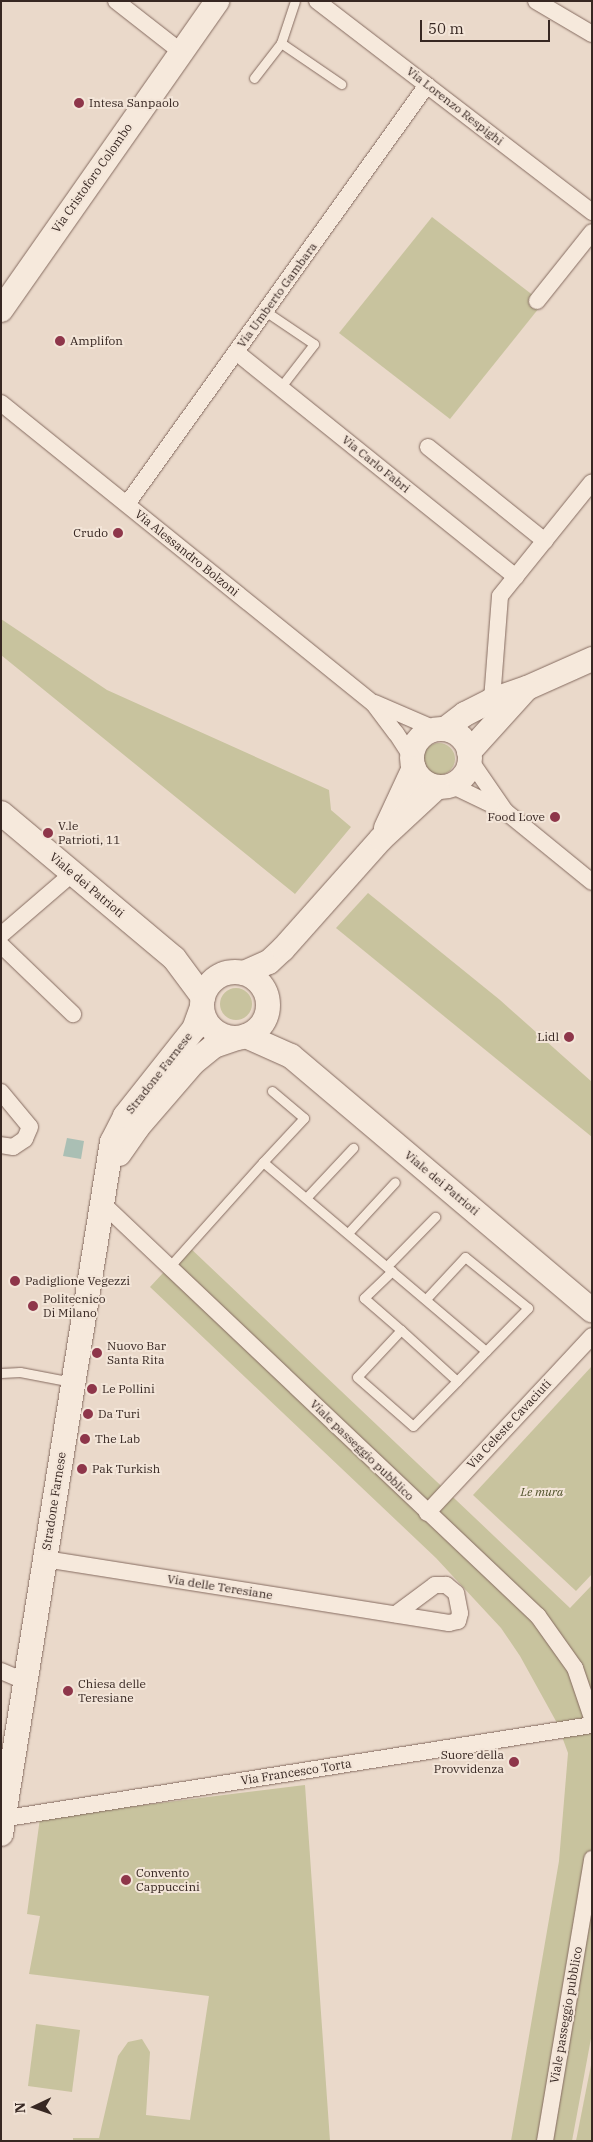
<!DOCTYPE html>
<html>
<head>
<meta charset="utf-8">
<style>
  body { margin:0 }
  #map { position:relative; width:593px; height:2142px; overflow:hidden; background:#ead9ca; font-family:"IBM Plex Serif",serif }
  div>[style] { position:absolute }
  [style*='--x'] { left:calc(var(--x)*1px); top:calc(var(--y)*1px); width:calc(var(--w)*1px); rotate:calc(var(--a)*1deg) }
  .green>* { inset:0; background:#c8c39e }
  .round { border-radius:50% }
  .water>* { inset:0; background:#aabfb4 }
  .roads { filter:drop-shadow(0 0 1px #856b60) drop-shadow(0 0 1px #856b60) }
  .lane>* { height:9px; margin:-4.5px; padding:0 4.5px; transform-origin:4.5px; border-radius:4.5px; background:#f6e9dc }
  .street>* { height:16px; margin:-8px; padding:0 8px; transform-origin:8px; border-radius:8px; background:#f6e9dc }
  .secondary>* { height:24px; margin:-12px; padding:0 12px; transform-origin:12px; border-radius:12px; background:#f6e9dc }
  .secondary>.ring { margin:-12px; padding:0; box-sizing:content-box; background:none; border:24px solid #f6e9dc; border-radius:50% }
  .dots>* { width:14px; height:14px; translate:-50% -50%; box-sizing:border-box; border:2px solid #f3e5d8; border-radius:50% }
  span { translate:-50% -50%; white-space:nowrap; text-align:center; line-height:1.15; -webkit-text-stroke:4px #f3e5d8; paint-order:stroke }
  .poi-label { font-size:12px; color:#372722 }
  .left { translate:0 -50%; text-align:left }
  .right { translate:-100% -50%; text-align:right }
  .street-label { font-size:12px; color:#372722 }
  .park-label { font-size:12px; color:#50522a; font-style:italic }
  .frame { position:absolute; inset:0; border:2px solid #372722; pointer-events:none }
  .north { position:absolute; left:10px; top:2082px; width:50px; height:50px; -webkit-text-stroke:4px #f3e5d8; paint-order:stroke; rotate:267deg; font-size:14px; font-weight:700; line-height:20px; text-align:center; color:#372722 }
  .north::after { content:''; display:block; margin:auto; width:18px; height:22px; background:#372722; clip-path:polygon(50% 0,100% 100%,50% 72%,0 100%) }
  .scale { position:absolute; left:420px; top:20px; width:130px; height:22px; box-sizing:border-box; border:2px solid #372722; border-top:0; padding-left:6px; font-size:15px; line-height:18px; white-space:nowrap; color:#372722; -webkit-text-stroke:4px #f3e5d8; paint-order:stroke }
</style>
</head>
<body>
<div id="map">
  <div class="green">
    <i style="clip-path:polygon(432px 217px,543px 303px,450px 419px,339px 333px)"></i>
    <i style="clip-path:polygon(1px 619px,107px 690px,329px 790px,331px 810px,351px 827px,295px 894px,1px 655px)"></i>
    <i class="round" style="left:423px;top:743px;width:32px;height:32px"></i>
    <i style="clip-path:polygon(368px 893px,500px 1000px,592px 1082px,592px 1137px,336px 928px)"></i>
    <i class="round" style="left:220px;top:988px;width:32px;height:32px"></i>
    <i style="clip-path:polygon(188px 1246px,570px 1608px,592px 1585px,592px 2033px,572px 2141px,511px 2141px,559px 1861px,568px 1753px,557px 1723px,520px 1656px,501px 1628px,436px 1558px,150px 1287px)"></i>
    <i style="clip-path:polygon(592px 1366px,592px 1574px,576px 1591px,473px 1495px)"></i>
    <i style="clip-path:polygon(305px 1785px,330px 2141px,73px 2141px,73px 2138px,99px 2138px,118px 2056px,128px 2042px,142px 2039px,150px 2052px,146px 2115px,190px 2120px,209px 1996px,29px 1974px,40px 1916px,27px 1914px,40px 1818px)"></i>
    <i style="clip-path:polygon(36px 2024px,80px 2030px,72px 2092px,28px 2086px)"></i>
    <i style="clip-path:polygon(592px 2060px,592px 2141px,576px 2141px)"></i>
  </div>
  <div class="water">
    <i style="clip-path:polygon(67px 1138px,84px 1141px,81px 1159px,63px 1156px)"></i>
  </div>
  <div class="roads">
    <div class="lane">
      <i style="--x:281;--y:43;--w:73;--a:34.3"></i>
      <i style="--x:254;--y:78;--w:44;--a:-52.4"></i>
      <i style="--x:281;--y:43;--w:44;--a:-71.6"></i>
      <i style="--x:265;--y:311;--w:59;--a:34"></i>
      <i style="--x:314;--y:344;--w:56;--a:127.7"></i>
      <i style="--x:263;--y:1162;--w:60;--a:-47"></i>
      <i style="--x:304;--y:1118;--w:42;--a:-139.8"></i>
      <i style="--x:306;--y:1198;--w:69;--a:-46.8"></i>
      <i style="--x:348;--y:1233;--w:69;--a:-47.3"></i>
      <i style="--x:170;--y:1266;--w:140;--a:-48.2"></i>
      <i style="--x:263;--y:1162;--w:292;--a:40.3"></i>
      <i style="--x:486;--y:1351;--w:60;--a:-45.7"></i>
      <i style="--x:528;--y:1308;--w:81;--a:-141"></i>
      <i style="--x:465;--y:1257;--w:57;--a:132.9"></i>
      <i style="--x:387;--y:1266;--w:69;--a:-45.6"></i>
      <i style="--x:392;--y:1271;--w:39;--a:136"></i>
      <i style="--x:364;--y:1298;--w:49;--a:40.9"></i>
      <i style="--x:1;--y:1373;--w:19;--a:-3"></i>
      <i style="--x:20;--y:1372;--w:53;--a:10.9"></i>
      <i style="--x:457;--y:1381;--w:76;--a:-137.7"></i>
      <i style="--x:401;--y:1330;--w:64;--a:133.1"></i>
      <i style="--x:357;--y:1377;--w:74;--a:41.2"></i>
      <i style="--x:413;--y:1426;--w:63;--a:-45.6"></i>
      <i style="--x:457;--y:1381;--w:42;--a:-46"></i>
    </div>
    <div class="street">
      <i style="--x:116;--y:1;--w:81;--a:38"></i>
      <i style="--x:317;--y:1;--w:347;--a:37.5"></i>
      <i style="--x:536;--y:1;--w:65;--a:30.5"></i>
      <i style="--x:537;--y:301;--w:88;--a:-51.4"></i>
      <i style="--x:236;--y:352;--w:359;--a:38.8"></i>
      <i style="--x:1;--y:403;--w:478;--a:38.9"></i>
      <i style="--x:373;--y:703;--w:38;--a:53"></i>
      <i style="--x:396;--y:733;--w:30;--a:57"></i>
      <i style="--x:428;--y:447;--w:150;--a:38.8"></i>
      <i style="--x:127;--y:504;--w:515;--a:-54.4"></i>
      <i style="--x:492;--y:700;--w:104;--a:-85.6"></i>
      <i style="--x:500;--y:596;--w:146;--a:-51.1"></i>
      <i style="--x:375;--y:703;--w:65;--a:23.4"></i>
      <i style="--x:470;--y:760;--w:62;--a:55.5"></i>
      <i style="--x:451;--y:785;--w:60;--a:25.7"></i>
      <i style="--x:505;--y:811;--w:112;--a:39.2"></i>
      <i style="--x:1;--y:935;--w:95;--a:-40.7"></i>
      <i style="--x:1;--y:945;--w:100;--a:43.8"></i>
      <i style="--x:1;--y:1092;--w:45;--a:50.4"></i>
      <i style="--x:30;--y:1127;--w:13;--a:113"></i>
      <i style="--x:25;--y:1139;--w:14;--a:146"></i>
      <i style="--x:13;--y:1147;--w:12;--a:-171"></i>
      <i style="--x:102;--y:1203;--w:601;--a:43.45"></i>
      <i style="--x:538;--y:1616;--w:64;--a:54.6"></i>
      <i style="--x:575;--y:1668;--w:53;--a:71.2"></i>
      <i style="--x:427;--y:1513;--w:242;--a:-47"></i>
      <i style="--x:45;--y:1559;--w:409;--a:9"></i>
      <i style="--x:449;--y:1623;--w:9;--a:-13"></i>
      <i style="--x:458;--y:1621;--w:8;--a:-76"></i>
      <i style="--x:460;--y:1613;--w:20;--a:-101"></i>
      <i style="--x:456;--y:1593;--w:13;--a:-141"></i>
      <i style="--x:446;--y:1585;--w:11;--a:180"></i>
      <i style="--x:435;--y:1585;--w:49;--a:143.4"></i>
      <i style="--x:1;--y:1671;--w:26;--a:23"></i>
      <i style="--x:1;--y:1819;--w:598;--a:-9.04"></i>
      <i style="--x:545;--y:2141;--w:286;--a:-80.5"></i>
    </div>
    <div class="secondary">
      <i style="--x:1;--y:310;--w:377;--a:-55"></i>
      <i style="--x:445;--y:729;--w:25;--a:-37"></i>
      <i style="--x:465;--y:714;--w:30;--a:-27"></i>
      <i style="--x:492;--y:700;--w:37;--a:-19"></i>
      <i style="--x:527;--y:688;--w:71;--a:-24"></i>
      <i class="ring" style="left:412px;top:729px;width:34px;height:34px"></i>
      <i style="--x:469;--y:752;--w:84;--a:-47.9"></i>
      <i style="--x:1;--y:813;--w:226;--a:40"></i>
      <i style="--x:174;--y:958;--w:49;--a:53.4"></i>
      <i style="--x:386;--y:828;--w:66;--a:-65"></i>
      <i class="ring" style="left:202px;top:972px;width:42px;height:42px"></i>
      <i style="--x:244;--y:973;--w:27;--a:-24"></i>
      <i style="--x:269;--y:962;--w:19;--a:-43"></i>
      <i style="--x:283;--y:949;--w:147;--a:-48.3"></i>
      <i style="--x:381;--y:839;--w:76;--a:-42.9"></i>
      <i style="--x:246;--y:1036;--w:49;--a:24"></i>
      <i style="--x:291;--y:1056;--w:394;--a:40.2"></i>
      <i style="--x:119;--y:1154;--w:32;--a:-55"></i>
      <i style="--x:137;--y:1128;--w:86;--a:-49.3"></i>
      <i style="--x:193;--y:1063;--w:27;--a:-39"></i>
      <i style="--x:214;--y:1046;--w:24;--a:-19"></i>
      <i style="--x:1;--y:1834;--w:701;--a:-80.89"></i>
      <i style="--x:112;--y:1142;--w:29;--a:-63"></i>
      <i style="--x:125;--y:1116;--w:111;--a:-51.6"></i>
      <i style="--x:194;--y:1029;--w:23;--a:-70"></i>
    </div>
  </div>
  <div class="dots">
    <i style="left:79px;top:103px;background:#8e364a"></i>
    <i style="left:60px;top:341px;background:#8e364a"></i>
    <i style="left:118px;top:533px;background:#8e364a"></i>
    <i style="left:555px;top:817px;background:#8e364a"></i>
    <i style="left:48px;top:833px;background:#8e364a"></i>
    <i style="left:569px;top:1037px;background:#8e364a"></i>
    <i style="left:15px;top:1281px;background:#8e364a"></i>
    <i style="left:33px;top:1306px;background:#8e364a"></i>
    <i style="left:97px;top:1353px;background:#8e364a"></i>
    <i style="left:92px;top:1389px;background:#8e364a"></i>
    <i style="left:88px;top:1414px;background:#8e364a"></i>
    <i style="left:85px;top:1439px;background:#8e364a"></i>
    <i style="left:82px;top:1469px;background:#8e364a"></i>
    <i style="left:68px;top:1691px;background:#8e364a"></i>
    <i style="left:514px;top:1762px;background:#8e364a"></i>
    <i style="left:126px;top:1880px;background:#8e364a"></i>
  </div>
  <div class="poi-label">
    <span class="left" style="left:89px;top:103px">Intesa Sanpaolo</span>
    <span class="left" style="left:70px;top:341px">Amplifon</span>
    <span class="right" style="left:108px;top:533px">Crudo</span>
    <span class="right" style="left:545px;top:817px">Food Love</span>
    <span class="left" style="left:58px;top:833px">V.le<br>Patrioti, 11</span>
    <span class="right" style="left:559px;top:1037px">Lidl</span>
    <span class="left" style="left:25px;top:1281px">Padiglione Vegezzi</span>
    <span class="left" style="left:43px;top:1306px">Politecnico<br>Di Milano</span>
    <span class="left" style="left:107px;top:1353px">Nuovo Bar<br>Santa Rita</span>
    <span class="left" style="left:102px;top:1389px">Le Pollini</span>
    <span class="left" style="left:98px;top:1414px">Da Turi</span>
    <span class="left" style="left:95px;top:1439px">The Lab</span>
    <span class="left" style="left:92px;top:1469px">Pak Turkish</span>
    <span class="left" style="left:78px;top:1691px">Chiesa delle<br>Teresiane</span>
    <span class="right" style="left:504px;top:1762px">Suore della<br>Provvidenza</span>
    <span class="left" style="left:136px;top:1880px">Convento<br>Cappuccini</span>
  </div>
  <div class="street-label">
    <span style="left:455px;top:106px;rotate:38deg">Via Lorenzo Respighi</span>
    <span style="left:92px;top:178px;rotate:-55deg">Via Cristoforo Colombo</span>
    <span style="left:277px;top:295px;rotate:-54deg">Via Umberto Gambara</span>
    <span style="left:376px;top:464px;rotate:39deg">Via Carlo Fabri</span>
    <span style="left:187px;top:553px;rotate:39deg">Via Alessandro Bolzoni</span>
    <span style="left:87px;top:885px;rotate:40deg">Viale dei Patrioti</span>
    <span style="left:159px;top:1073px;rotate:-52deg">Stradone Farnese</span>
    <span style="left:442px;top:1183px;rotate:40deg">Viale dei Patrioti</span>
    <span style="left:509px;top:1424px;rotate:-47deg">Via Celeste Cavaciuti</span>
    <span style="left:362px;top:1450px;rotate:44deg">Viale passeggio pubblico</span>
    <span style="left:54px;top:1501px;rotate:-81deg">Stradone Farnese</span>
    <span style="left:220px;top:1587px;rotate:9deg">Via delle Teresiane</span>
    <span style="left:296px;top:1772px;rotate:-9deg">Via Francesco Torta</span>
    <span style="left:566px;top:2015px;rotate:-80deg">Viale passeggio pubblico</span>
  </div>
  <div class="park-label">
    <span style="left:542px;top:1492px">Le mura</span>
  </div>
  <div class="frame"></div>
  <div class="north">N</div>
  <div class="scale">50 m</div>
</div>
</body>
</html>
